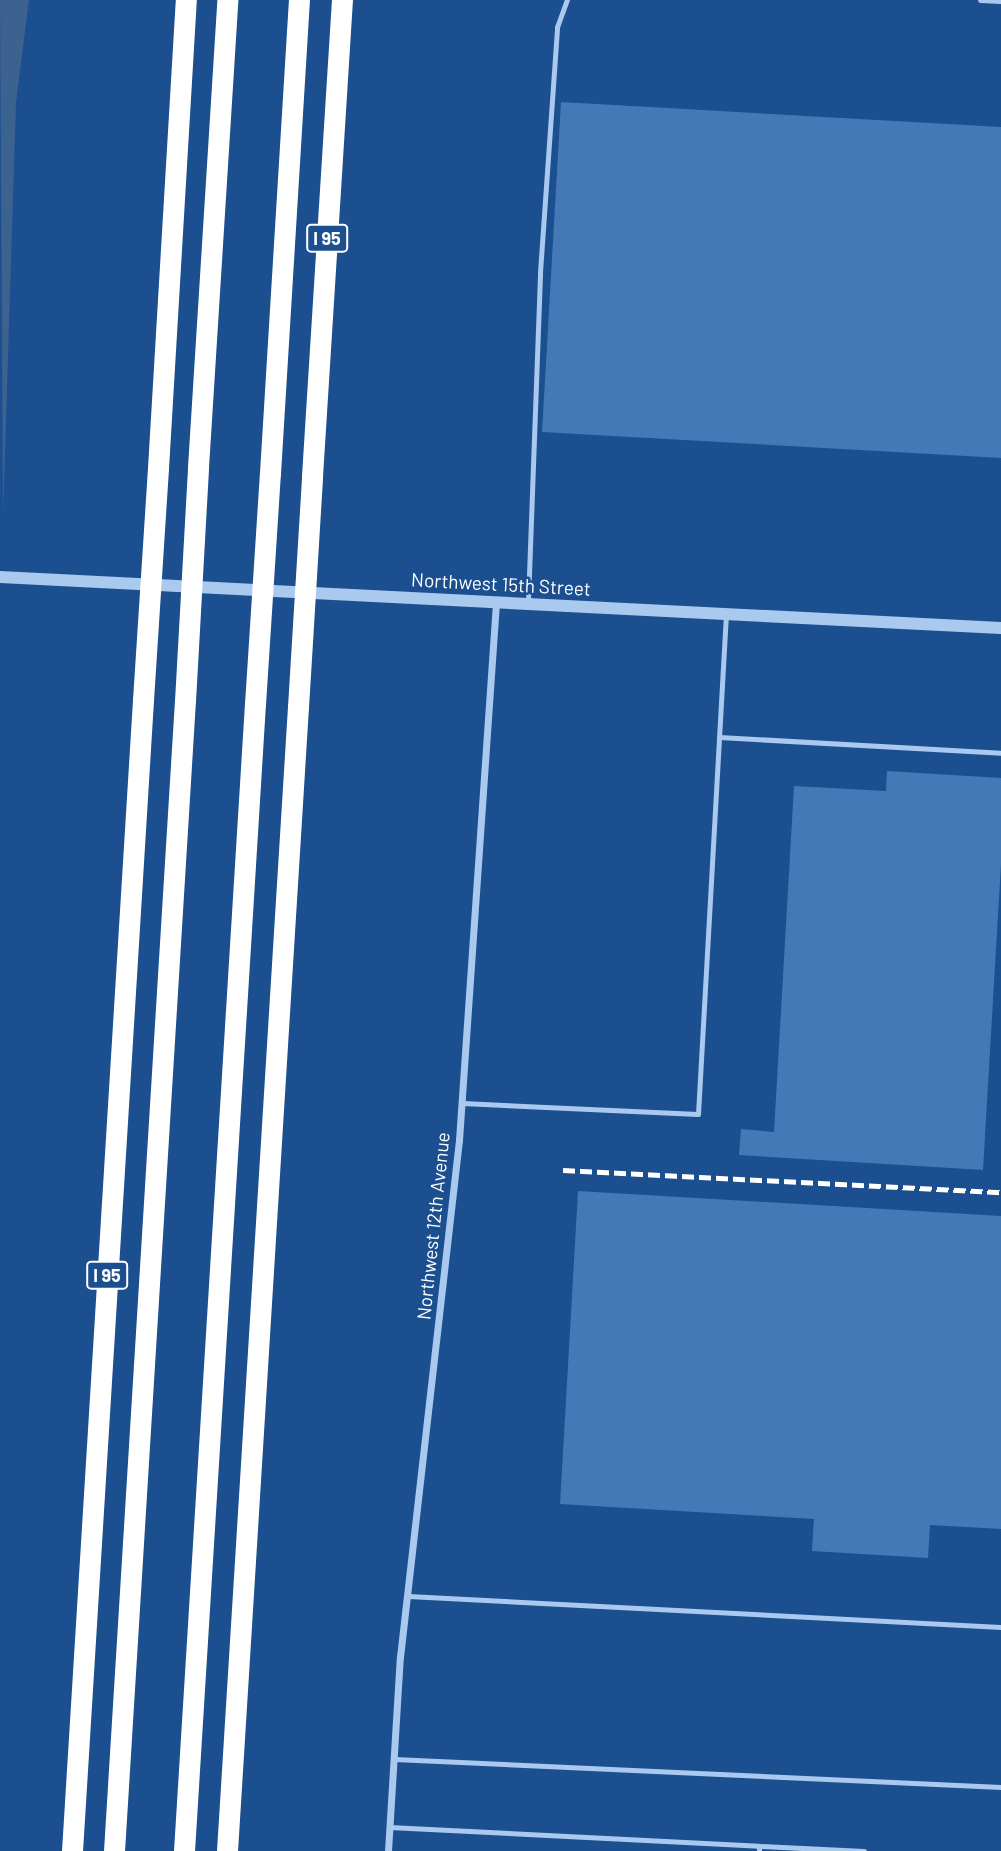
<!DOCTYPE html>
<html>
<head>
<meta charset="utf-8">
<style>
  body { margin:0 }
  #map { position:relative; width:1001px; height:1851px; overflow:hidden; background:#1b4f8f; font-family:Barlow,sans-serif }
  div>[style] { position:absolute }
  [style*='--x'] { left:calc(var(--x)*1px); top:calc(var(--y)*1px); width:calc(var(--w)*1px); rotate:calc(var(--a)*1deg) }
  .water>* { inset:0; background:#3c6290 }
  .building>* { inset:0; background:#4478b7 }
  .service>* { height:5px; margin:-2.5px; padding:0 2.5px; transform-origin:2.5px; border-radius:2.5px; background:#a9c9ee }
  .minor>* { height:7px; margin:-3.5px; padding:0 3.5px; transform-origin:3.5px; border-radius:3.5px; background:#a9c9ee }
  .tertiary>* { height:12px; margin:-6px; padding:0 6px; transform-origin:6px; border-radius:6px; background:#a9c9ee }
  .motorway>* { height:21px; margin:-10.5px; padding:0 10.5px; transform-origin:10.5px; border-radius:10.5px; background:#fff }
  .rail>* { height:5px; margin-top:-2.5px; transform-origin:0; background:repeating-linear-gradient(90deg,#fff 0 12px,transparent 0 17px) }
  .motorway-bridge>* { height:21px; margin:-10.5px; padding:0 10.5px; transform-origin:10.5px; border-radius:10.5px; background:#fff }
  span { translate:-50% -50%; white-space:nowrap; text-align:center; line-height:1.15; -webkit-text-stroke:5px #1b4f8f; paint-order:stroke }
  .shield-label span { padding:2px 5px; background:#1b4f8f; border:2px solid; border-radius:5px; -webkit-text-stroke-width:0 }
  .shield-label { font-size:18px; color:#fff; font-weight:700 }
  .street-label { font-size:19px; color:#fff }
</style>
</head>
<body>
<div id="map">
  <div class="water">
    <i style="clip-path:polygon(0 0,29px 0,16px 103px,3px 516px)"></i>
  </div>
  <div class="building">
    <i style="clip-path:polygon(561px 102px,1001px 127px,1001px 458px,542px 432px)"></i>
    <i style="clip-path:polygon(887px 771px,1001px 778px,1001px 864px,983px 1170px,739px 1155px,741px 1129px,774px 1132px,794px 786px,886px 791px)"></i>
    <i style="clip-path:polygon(578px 1191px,1001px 1216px,1001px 1529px,930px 1525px,928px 1558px,812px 1551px,814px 1519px,560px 1504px)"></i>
  </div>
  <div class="service">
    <i style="--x:980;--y:0;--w:21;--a:3"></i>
    <i style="--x:528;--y:602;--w:330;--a:-87.9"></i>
    <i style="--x:540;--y:272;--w:246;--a:-86"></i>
    <i style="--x:557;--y:27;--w:29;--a:-70"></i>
    <i style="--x:719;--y:737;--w:282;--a:3.2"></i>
    <i style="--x:462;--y:1103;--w:236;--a:2.7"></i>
    <i style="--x:698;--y:1114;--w:500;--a:-86.8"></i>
    <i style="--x:408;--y:1596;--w:594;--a:2.99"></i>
    <i style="--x:394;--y:1759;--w:608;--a:2.64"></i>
    <i style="--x:389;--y:1827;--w:370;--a:2.9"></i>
    <i style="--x:759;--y:1846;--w:5;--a:90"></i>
    <i style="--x:759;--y:1846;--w:105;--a:2.7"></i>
  </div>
  <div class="minor">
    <i style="--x:388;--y:1851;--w:194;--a:-86.5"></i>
    <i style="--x:400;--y:1657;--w:520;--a:-83.49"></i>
    <i style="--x:459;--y:1140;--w:538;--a:-86.06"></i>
  </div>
  <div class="tertiary">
    <i style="--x:0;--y:577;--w:1002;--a:2.92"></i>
  </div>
  <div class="motorway">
    <i style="--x:198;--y:467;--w:468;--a:-86.4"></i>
    <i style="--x:158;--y:468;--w:469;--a:-86.6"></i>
    <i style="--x:270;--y:473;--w:474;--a:-86.5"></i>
    <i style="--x:312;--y:476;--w:477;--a:-86.4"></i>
    <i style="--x:72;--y:1851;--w:1153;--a:-86.47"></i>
    <i style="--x:114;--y:1851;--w:1152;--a:-86.47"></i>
    <i style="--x:184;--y:1851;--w:1149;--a:-86.46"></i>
    <i style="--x:227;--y:1851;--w:1146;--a:-86.45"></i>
  </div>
  <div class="rail">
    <i style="--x:563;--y:1170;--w:439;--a:2.9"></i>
  </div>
  <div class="motorway-bridge">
    <i style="--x:143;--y:700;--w:232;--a:-86.3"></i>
    <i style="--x:185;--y:701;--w:234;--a:-86.8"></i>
    <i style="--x:255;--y:704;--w:231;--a:-86.3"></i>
    <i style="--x:298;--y:707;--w:231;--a:-86.5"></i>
  </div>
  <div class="shield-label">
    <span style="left:327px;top:238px">I 95</span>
    <span style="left:107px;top:1275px">I 95</span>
  </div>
  <div class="street-label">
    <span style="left:501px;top:584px;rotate:3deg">Northwest 15th Street</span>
    <span style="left:433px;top:1226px;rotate:-84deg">Northwest 12th Avenue</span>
  </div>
</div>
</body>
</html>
